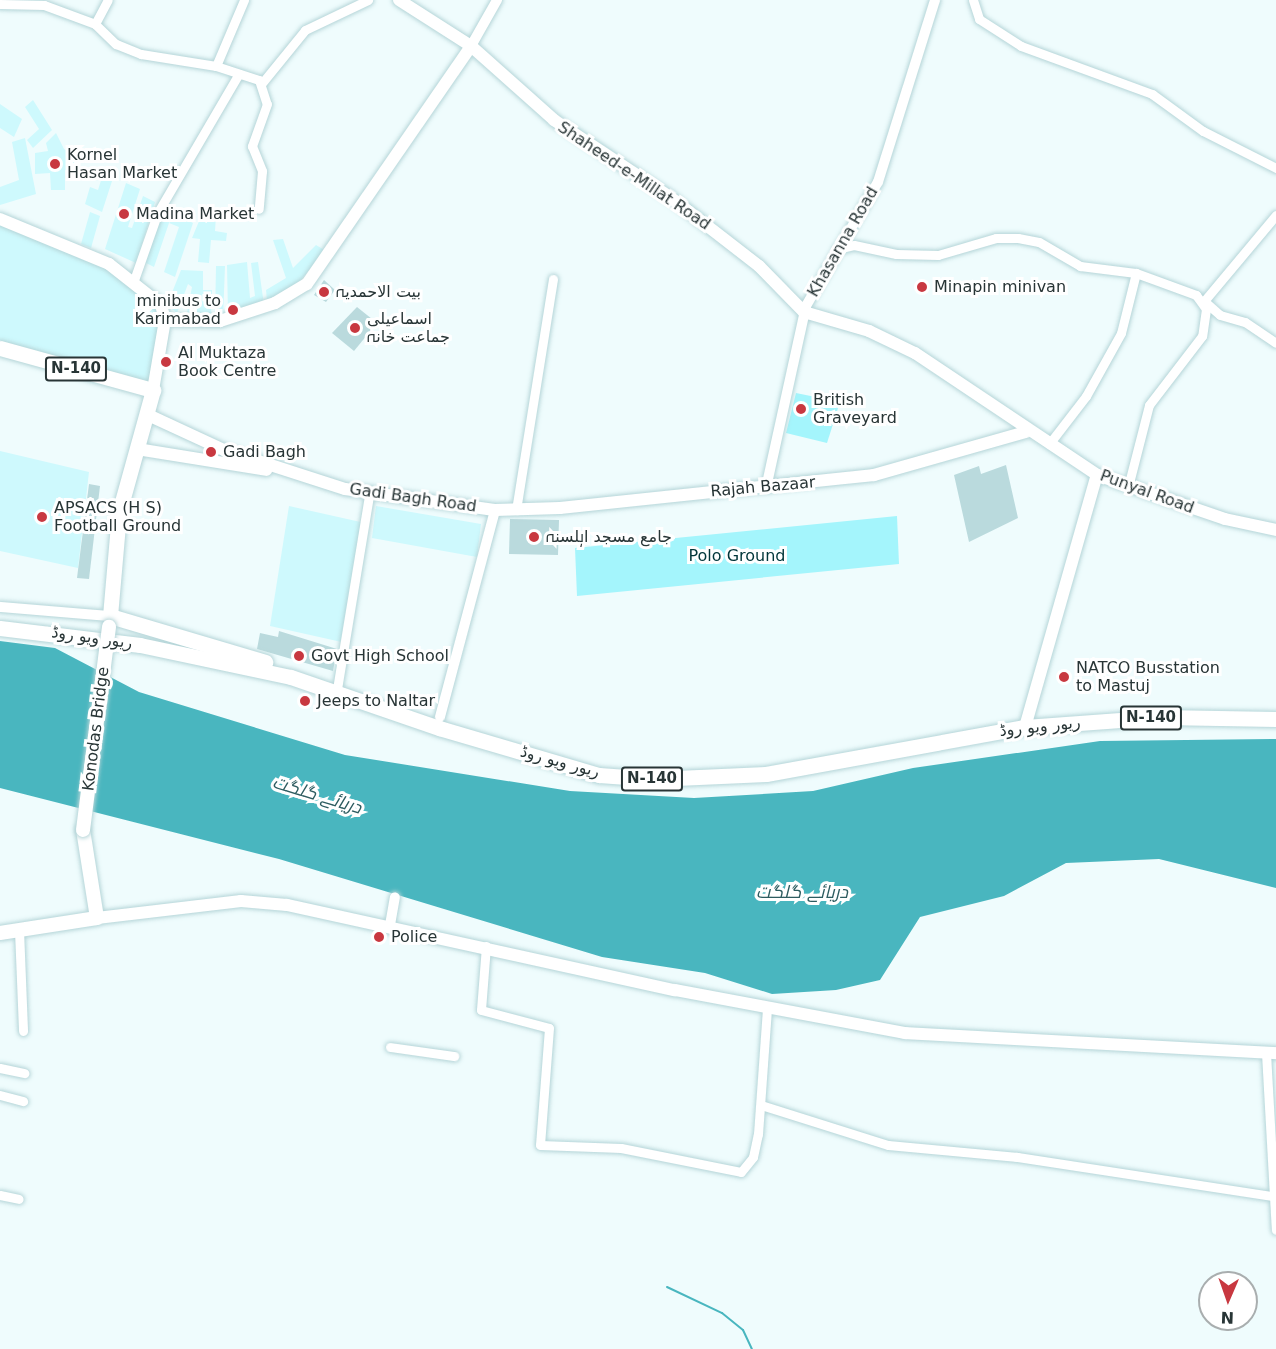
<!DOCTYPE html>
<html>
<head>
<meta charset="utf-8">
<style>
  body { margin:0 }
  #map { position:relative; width:1276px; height:1349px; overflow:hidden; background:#effcfd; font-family:"DejaVu Sans",Cairo,sans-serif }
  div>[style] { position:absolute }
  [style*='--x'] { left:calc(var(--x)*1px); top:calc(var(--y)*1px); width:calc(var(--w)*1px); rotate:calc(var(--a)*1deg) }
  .built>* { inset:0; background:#cef9fd }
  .green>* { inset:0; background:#a4f5fc }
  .water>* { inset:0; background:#49b6bf }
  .stream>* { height:2px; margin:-1px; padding:0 1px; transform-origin:1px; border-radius:1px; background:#49b6bf }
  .building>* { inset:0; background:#badadd }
  .roads { filter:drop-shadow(0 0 2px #b5d5d8) drop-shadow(0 0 2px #b5d5d8) }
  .minor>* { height:9px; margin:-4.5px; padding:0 4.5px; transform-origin:4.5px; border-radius:4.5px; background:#fff }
  .tertiary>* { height:10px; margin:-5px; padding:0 5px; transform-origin:5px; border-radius:5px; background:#fff }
  .secondary>* { height:12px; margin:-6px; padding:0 6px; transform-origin:6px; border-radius:6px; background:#fff }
  .primary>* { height:14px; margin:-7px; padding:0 7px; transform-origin:7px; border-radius:7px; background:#fff }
  .trunk>* { height:15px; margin:-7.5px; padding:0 7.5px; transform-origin:7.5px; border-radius:7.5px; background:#fff }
  .bridges { filter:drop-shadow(0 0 2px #b5d5d8) drop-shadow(0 0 2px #b5d5d8) }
  .primary-bridge>* { height:14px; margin:-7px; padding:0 7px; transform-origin:7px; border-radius:7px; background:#fff }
  .dots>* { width:16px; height:16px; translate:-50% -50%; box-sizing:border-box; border:3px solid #fff; border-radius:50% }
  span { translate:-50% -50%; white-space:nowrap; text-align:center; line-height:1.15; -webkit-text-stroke:6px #fff; paint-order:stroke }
  .shield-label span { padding:2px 4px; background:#fff; border:2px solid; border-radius:4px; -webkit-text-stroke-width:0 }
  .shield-label { font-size:15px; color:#283536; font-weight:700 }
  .poi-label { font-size:16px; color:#283536 }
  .left { translate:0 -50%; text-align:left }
  .right { translate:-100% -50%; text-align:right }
  .street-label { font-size:16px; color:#283536 }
  .park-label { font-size:16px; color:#01363a }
  .water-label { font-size:18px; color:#2d5c60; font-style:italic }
  .north { position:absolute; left:1198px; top:1271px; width:60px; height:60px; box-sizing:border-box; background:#fff; border:2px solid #a9aeaf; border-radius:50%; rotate:182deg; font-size:16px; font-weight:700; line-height:24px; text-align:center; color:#283536 }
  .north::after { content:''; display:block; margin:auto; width:21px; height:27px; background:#c83840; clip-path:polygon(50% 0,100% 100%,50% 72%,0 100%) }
</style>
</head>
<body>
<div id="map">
  <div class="built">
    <i style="clip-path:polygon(33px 100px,52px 130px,33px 148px,27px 140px,39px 129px,25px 107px)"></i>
    <i style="clip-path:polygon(0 104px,22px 119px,14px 137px,0 128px)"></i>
    <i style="clip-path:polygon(56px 133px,64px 149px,78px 158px,72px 172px,65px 170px,65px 190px,51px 190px,50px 173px,35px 174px,35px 153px,48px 151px,46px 143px)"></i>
    <i style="clip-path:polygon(25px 138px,36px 194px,0 205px,0 187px,19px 180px,12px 142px)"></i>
    <i style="clip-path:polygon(103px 174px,113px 178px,102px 212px,85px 204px,90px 187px,98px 190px)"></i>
    <i style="clip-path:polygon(126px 183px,140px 189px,128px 227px,132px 228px,143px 196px,155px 202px,136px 263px,105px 249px)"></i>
    <i style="clip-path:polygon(163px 208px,193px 223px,175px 277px,164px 272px,179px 227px,169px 223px,154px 267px,144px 262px)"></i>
    <i style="clip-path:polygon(90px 212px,100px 216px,91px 248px,81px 244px)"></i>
    <i style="clip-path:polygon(202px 214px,216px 216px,215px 231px,227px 233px,226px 241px,211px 240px,209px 263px,198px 262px,200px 239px,192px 238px)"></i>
    <i style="clip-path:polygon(0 220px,109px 264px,161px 305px,154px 389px,0 348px)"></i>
    <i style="clip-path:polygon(283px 239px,293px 268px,316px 245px,326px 251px,295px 286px,267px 301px,266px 290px,286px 278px,273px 240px)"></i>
    <i style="clip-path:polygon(247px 262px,250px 298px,255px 296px,251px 263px,258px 262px,264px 305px,228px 314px,227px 265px)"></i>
    <i style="clip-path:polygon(216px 266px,225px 266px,223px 318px,215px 318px)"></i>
    <i style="clip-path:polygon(181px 270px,203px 271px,203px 290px,212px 290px,211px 317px,186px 318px,192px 287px,188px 284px,177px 313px,167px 305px)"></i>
    <i style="clip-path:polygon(0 451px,89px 472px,78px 568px,0 551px)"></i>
    <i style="clip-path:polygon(289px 506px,365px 523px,346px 643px,270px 626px)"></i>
    <i style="clip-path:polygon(376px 506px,481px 524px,477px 557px,372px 538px)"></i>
  </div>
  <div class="green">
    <i style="clip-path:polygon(796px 393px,840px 402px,827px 443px,786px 433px)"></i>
    <i style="clip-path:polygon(897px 516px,899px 564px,577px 596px,575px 548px)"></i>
  </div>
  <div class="water">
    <i style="clip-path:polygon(0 641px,55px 648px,139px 692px,345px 755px,570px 791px,694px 798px,813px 791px,913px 768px,1100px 741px,1276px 739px,1276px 888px,1159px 859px,1066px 863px,1004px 896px,920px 917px,880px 980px,836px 990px,772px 994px,705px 973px,602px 957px,279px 859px,0 788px)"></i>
  </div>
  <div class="stream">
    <i style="--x:667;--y:1287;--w:61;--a:25.3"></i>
    <i style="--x:722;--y:1313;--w:27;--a:39"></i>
    <i style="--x:743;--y:1330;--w:21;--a:65"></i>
  </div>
  <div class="building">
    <i style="clip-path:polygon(324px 280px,335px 290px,326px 302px,314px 295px)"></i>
    <i style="clip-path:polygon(357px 307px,377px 323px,354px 351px,332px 333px)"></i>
    <i style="clip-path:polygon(1006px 465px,1018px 518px,969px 542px,954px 475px,979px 466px,981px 474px)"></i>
    <i style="clip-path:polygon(89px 484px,100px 486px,89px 579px,77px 578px)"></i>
    <i style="clip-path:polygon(510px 519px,559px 520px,558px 555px,509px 554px)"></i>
    <i style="clip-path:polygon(279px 631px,337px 649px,333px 671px,257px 649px,260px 633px,278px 637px)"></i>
  </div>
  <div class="roads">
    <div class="minor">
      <i style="--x:973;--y:0;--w:20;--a:72"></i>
      <i style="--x:979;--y:19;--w:50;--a:32.7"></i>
      <i style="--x:1021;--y:46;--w:140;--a:20.1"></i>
      <i style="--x:1152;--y:94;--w:63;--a:36"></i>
      <i style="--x:1203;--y:131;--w:82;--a:26.9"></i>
      <i style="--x:0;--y:4;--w:44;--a:1.3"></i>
      <i style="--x:44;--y:5;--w:54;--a:20.4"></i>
      <i style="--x:95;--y:24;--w:29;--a:44"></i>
      <i style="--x:116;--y:44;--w:27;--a:22"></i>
      <i style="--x:141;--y:54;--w:76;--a:9.1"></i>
      <i style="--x:216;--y:66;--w:45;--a:18"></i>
      <i style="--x:259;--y:80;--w:25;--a:72"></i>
      <i style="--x:267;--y:104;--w:45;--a:109.7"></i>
      <i style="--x:252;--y:146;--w:27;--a:68"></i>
      <i style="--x:262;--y:171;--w:38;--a:95"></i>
      <i style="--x:95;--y:24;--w:27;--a:-62"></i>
      <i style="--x:216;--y:66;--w:72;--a:-67"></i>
      <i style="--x:262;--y:83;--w:68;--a:-50.9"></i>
      <i style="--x:305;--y:30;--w:70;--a:-25.5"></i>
      <i style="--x:1276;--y:215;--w:112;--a:129.9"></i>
      <i style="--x:1204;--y:301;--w:21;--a:41"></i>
      <i style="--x:1220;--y:315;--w:26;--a:16"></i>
      <i style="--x:1245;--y:322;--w:37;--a:34"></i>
      <i style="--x:837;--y:249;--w:17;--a:-13"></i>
      <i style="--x:854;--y:245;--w:43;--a:12.1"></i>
      <i style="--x:896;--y:254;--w:42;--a:1.4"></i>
      <i style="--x:938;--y:255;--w:60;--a:-16.3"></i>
      <i style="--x:996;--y:238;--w:22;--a:0"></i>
      <i style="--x:1018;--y:238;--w:21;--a:11"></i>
      <i style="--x:1039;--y:242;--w:48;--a:30.3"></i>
      <i style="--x:1080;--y:266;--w:56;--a:7.1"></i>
      <i style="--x:1136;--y:273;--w:64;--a:20.1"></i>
      <i style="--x:1196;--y:295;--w:17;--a:54"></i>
      <i style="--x:1206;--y:309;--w:27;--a:98"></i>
      <i style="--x:1202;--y:336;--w:87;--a:127.5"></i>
      <i style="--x:1149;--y:405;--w:85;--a:104.4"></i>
      <i style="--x:134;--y:280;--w:72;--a:-70.6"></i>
      <i style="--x:158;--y:212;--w:159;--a:-59.7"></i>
      <i style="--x:1049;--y:444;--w:61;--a:-52.4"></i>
      <i style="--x:1086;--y:396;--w:72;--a:-60.9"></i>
      <i style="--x:1121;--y:333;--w:62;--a:-76"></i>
      <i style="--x:516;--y:510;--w:234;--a:-80.9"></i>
      <i style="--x:336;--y:695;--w:203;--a:-80.6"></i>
      <i style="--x:19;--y:930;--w:101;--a:87.7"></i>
      <i style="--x:486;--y:946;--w:64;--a:94.5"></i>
      <i style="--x:481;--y:1010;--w:70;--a:14.8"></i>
      <i style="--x:549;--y:1028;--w:117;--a:94.4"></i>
      <i style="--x:540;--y:1145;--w:81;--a:2.1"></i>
      <i style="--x:621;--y:1148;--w:122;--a:11.3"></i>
      <i style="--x:741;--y:1172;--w:19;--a:-51"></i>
      <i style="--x:753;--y:1157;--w:24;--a:-78"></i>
      <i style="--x:758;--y:1134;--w:126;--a:-85.9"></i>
      <i style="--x:390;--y:1047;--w:65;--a:8"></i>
      <i style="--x:1266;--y:1053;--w:177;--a:86.8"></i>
      <i style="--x:0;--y:1068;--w:25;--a:12"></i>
      <i style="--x:0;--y:1095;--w:24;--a:15"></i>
      <i style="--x:761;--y:1105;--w:133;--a:17.5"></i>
      <i style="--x:888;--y:1145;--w:130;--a:5.3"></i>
      <i style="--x:1017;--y:1157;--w:259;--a:8.7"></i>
      <i style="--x:0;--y:1195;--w:19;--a:12"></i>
    </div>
    <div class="tertiary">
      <i style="--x:471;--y:46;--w:53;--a:-60.5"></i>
      <i style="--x:766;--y:488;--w:186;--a:-77.6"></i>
      <i style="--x:806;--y:306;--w:143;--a:-59.9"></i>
      <i style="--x:878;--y:182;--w:191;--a:-72.6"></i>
      <i style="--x:0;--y:607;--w:110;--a:4.7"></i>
      <i style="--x:440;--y:717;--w:214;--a:-75.1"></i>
      <i style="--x:390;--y:925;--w:28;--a:-80"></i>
    </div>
    <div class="secondary">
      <i style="--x:399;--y:0;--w:85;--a:32.6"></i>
      <i style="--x:471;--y:46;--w:111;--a:41.7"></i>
      <i style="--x:554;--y:120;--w:139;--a:33.6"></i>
      <i style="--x:670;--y:197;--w:113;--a:37.8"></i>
      <i style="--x:759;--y:266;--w:64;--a:45.6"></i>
      <i style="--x:804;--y:312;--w:68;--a:16.3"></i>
      <i style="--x:869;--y:331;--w:51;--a:25.6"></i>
      <i style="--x:915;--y:353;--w:219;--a:33.8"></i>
      <i style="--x:1097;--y:475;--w:135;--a:19"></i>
      <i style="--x:1225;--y:519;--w:52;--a:12.2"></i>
      <i style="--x:0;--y:219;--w:118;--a:22.4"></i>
      <i style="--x:109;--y:264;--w:66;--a:38.3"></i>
      <i style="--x:161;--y:305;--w:16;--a:75"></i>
      <i style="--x:165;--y:320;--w:71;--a:99.7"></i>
      <i style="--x:165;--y:320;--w:55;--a:1"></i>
      <i style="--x:220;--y:321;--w:58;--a:-18.1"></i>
      <i style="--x:275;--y:303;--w:37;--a:-31"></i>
      <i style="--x:307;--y:284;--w:289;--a:-55.4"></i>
      <i style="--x:146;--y:414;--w:86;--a:24.8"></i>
      <i style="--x:224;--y:450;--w:127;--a:17.9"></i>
      <i style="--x:345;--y:489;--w:151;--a:8"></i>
      <i style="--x:495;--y:510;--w:65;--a:-1.8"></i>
      <i style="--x:560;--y:508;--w:316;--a:-6"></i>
      <i style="--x:874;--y:475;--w:158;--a:-15.8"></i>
      <i style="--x:137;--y:449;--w:131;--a:9.2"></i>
      <i style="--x:1025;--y:727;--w:262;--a:-74.1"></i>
      <i style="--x:97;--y:918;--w:145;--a:-6.7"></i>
      <i style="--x:241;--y:901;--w:46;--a:5"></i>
      <i style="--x:287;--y:905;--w:397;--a:12.4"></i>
      <i style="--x:675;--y:990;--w:234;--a:10.6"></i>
      <i style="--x:905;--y:1033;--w:372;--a:3.1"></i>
    </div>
    <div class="primary">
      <i style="--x:0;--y:933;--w:98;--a:-8.8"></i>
      <i style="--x:97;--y:918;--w:89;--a:-99"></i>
    </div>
    <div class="trunk">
      <i style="--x:0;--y:348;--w:159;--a:15.4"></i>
      <i style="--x:153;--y:390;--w:128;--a:105.5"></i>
      <i style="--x:119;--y:513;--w:103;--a:95"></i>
      <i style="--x:110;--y:616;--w:162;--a:16.5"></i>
      <i style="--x:0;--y:628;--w:141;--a:6.9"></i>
      <i style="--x:140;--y:645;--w:154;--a:12"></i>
      <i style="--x:291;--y:677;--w:157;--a:19"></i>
      <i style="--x:439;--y:728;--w:167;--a:16.4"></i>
      <i style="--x:599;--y:775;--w:55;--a:4.2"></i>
      <i style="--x:654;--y:779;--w:112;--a:-2.6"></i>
      <i style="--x:766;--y:774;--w:263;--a:-10.3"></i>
      <i style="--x:1025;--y:727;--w:136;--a:-4.2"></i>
      <i style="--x:1161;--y:717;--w:115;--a:1"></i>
    </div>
  </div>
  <div class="bridges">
    <div class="primary-bridge">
      <i style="--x:83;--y:830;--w:205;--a:-82.7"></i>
    </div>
  </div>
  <div class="dots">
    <i style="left:55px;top:164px;background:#c83840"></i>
    <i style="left:124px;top:214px;background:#c83840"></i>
    <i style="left:922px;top:287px;background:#c83840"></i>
    <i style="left:324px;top:292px;background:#c83840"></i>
    <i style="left:233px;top:310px;background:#c83840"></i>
    <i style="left:355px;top:328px;background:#c83840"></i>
    <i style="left:166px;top:362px;background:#c83840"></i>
    <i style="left:801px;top:409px;background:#c83840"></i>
    <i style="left:211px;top:452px;background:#c83840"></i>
    <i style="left:42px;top:517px;background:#c83840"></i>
    <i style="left:534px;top:537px;background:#c83840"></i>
    <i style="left:299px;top:656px;background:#c83840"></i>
    <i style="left:1064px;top:677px;background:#c83840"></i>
    <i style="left:305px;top:701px;background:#c83840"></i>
    <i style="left:379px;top:937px;background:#c83840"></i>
  </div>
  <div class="shield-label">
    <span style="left:76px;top:369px">N-140</span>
    <span style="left:1151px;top:718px">N-140</span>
    <span style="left:652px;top:779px">N-140</span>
  </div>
  <div class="poi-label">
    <span class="left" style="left:67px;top:164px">Kornel<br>Hasan Market</span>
    <span class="left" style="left:136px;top:214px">Madina Market</span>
    <span class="left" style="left:934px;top:287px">Minapin minivan</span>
    <span class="left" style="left:336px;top:292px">بیت الاحمدیہ</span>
    <span class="right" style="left:221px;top:310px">minibus to<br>Karimabad</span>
    <span class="left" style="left:367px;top:328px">اسماعیلی<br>جماعت خانہ</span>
    <span class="left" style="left:178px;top:362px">Al Muktaza<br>Book Centre</span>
    <span class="left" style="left:813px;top:409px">British<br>Graveyard</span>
    <span class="left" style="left:223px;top:452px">Gadi Bagh</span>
    <span class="left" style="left:54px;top:517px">APSACS (H S)<br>Football Ground</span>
    <span class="left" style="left:546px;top:537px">جامع مسجد اہلسنہ</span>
    <span class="left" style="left:311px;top:656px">Govt High School</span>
    <span class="left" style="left:1076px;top:677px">NATCO Busstation<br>to Mastuj</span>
    <span class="left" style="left:317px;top:701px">Jeeps to Naltar</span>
    <span class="left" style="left:391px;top:937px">Police</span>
  </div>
  <div class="street-label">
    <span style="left:634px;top:176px;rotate:34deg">Shaheed-e-Millat Road</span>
    <span style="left:843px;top:242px;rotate:-60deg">Khasanna Road</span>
    <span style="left:763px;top:487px;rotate:-5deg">Rajah Bazaar</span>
    <span style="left:1147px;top:492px;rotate:20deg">Punyal Road</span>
    <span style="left:413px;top:498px;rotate:8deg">Gadi Bagh Road</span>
    <span style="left:92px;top:638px;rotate:8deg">ریور ویو روڈ</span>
    <span style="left:1040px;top:727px;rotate:-6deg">ریور ویو روڈ</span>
    <span style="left:96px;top:729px;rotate:-83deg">Konodas Bridge</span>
    <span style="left:560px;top:762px;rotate:15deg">ریور ویو روڈ</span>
  </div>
  <div class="park-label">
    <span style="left:737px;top:556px">Polo Ground</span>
  </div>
  <div class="water-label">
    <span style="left:317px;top:795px;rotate:17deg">دریائے گلگت</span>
    <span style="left:802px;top:892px">دریائے گلگت</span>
  </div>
  <div class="north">N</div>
</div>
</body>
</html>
